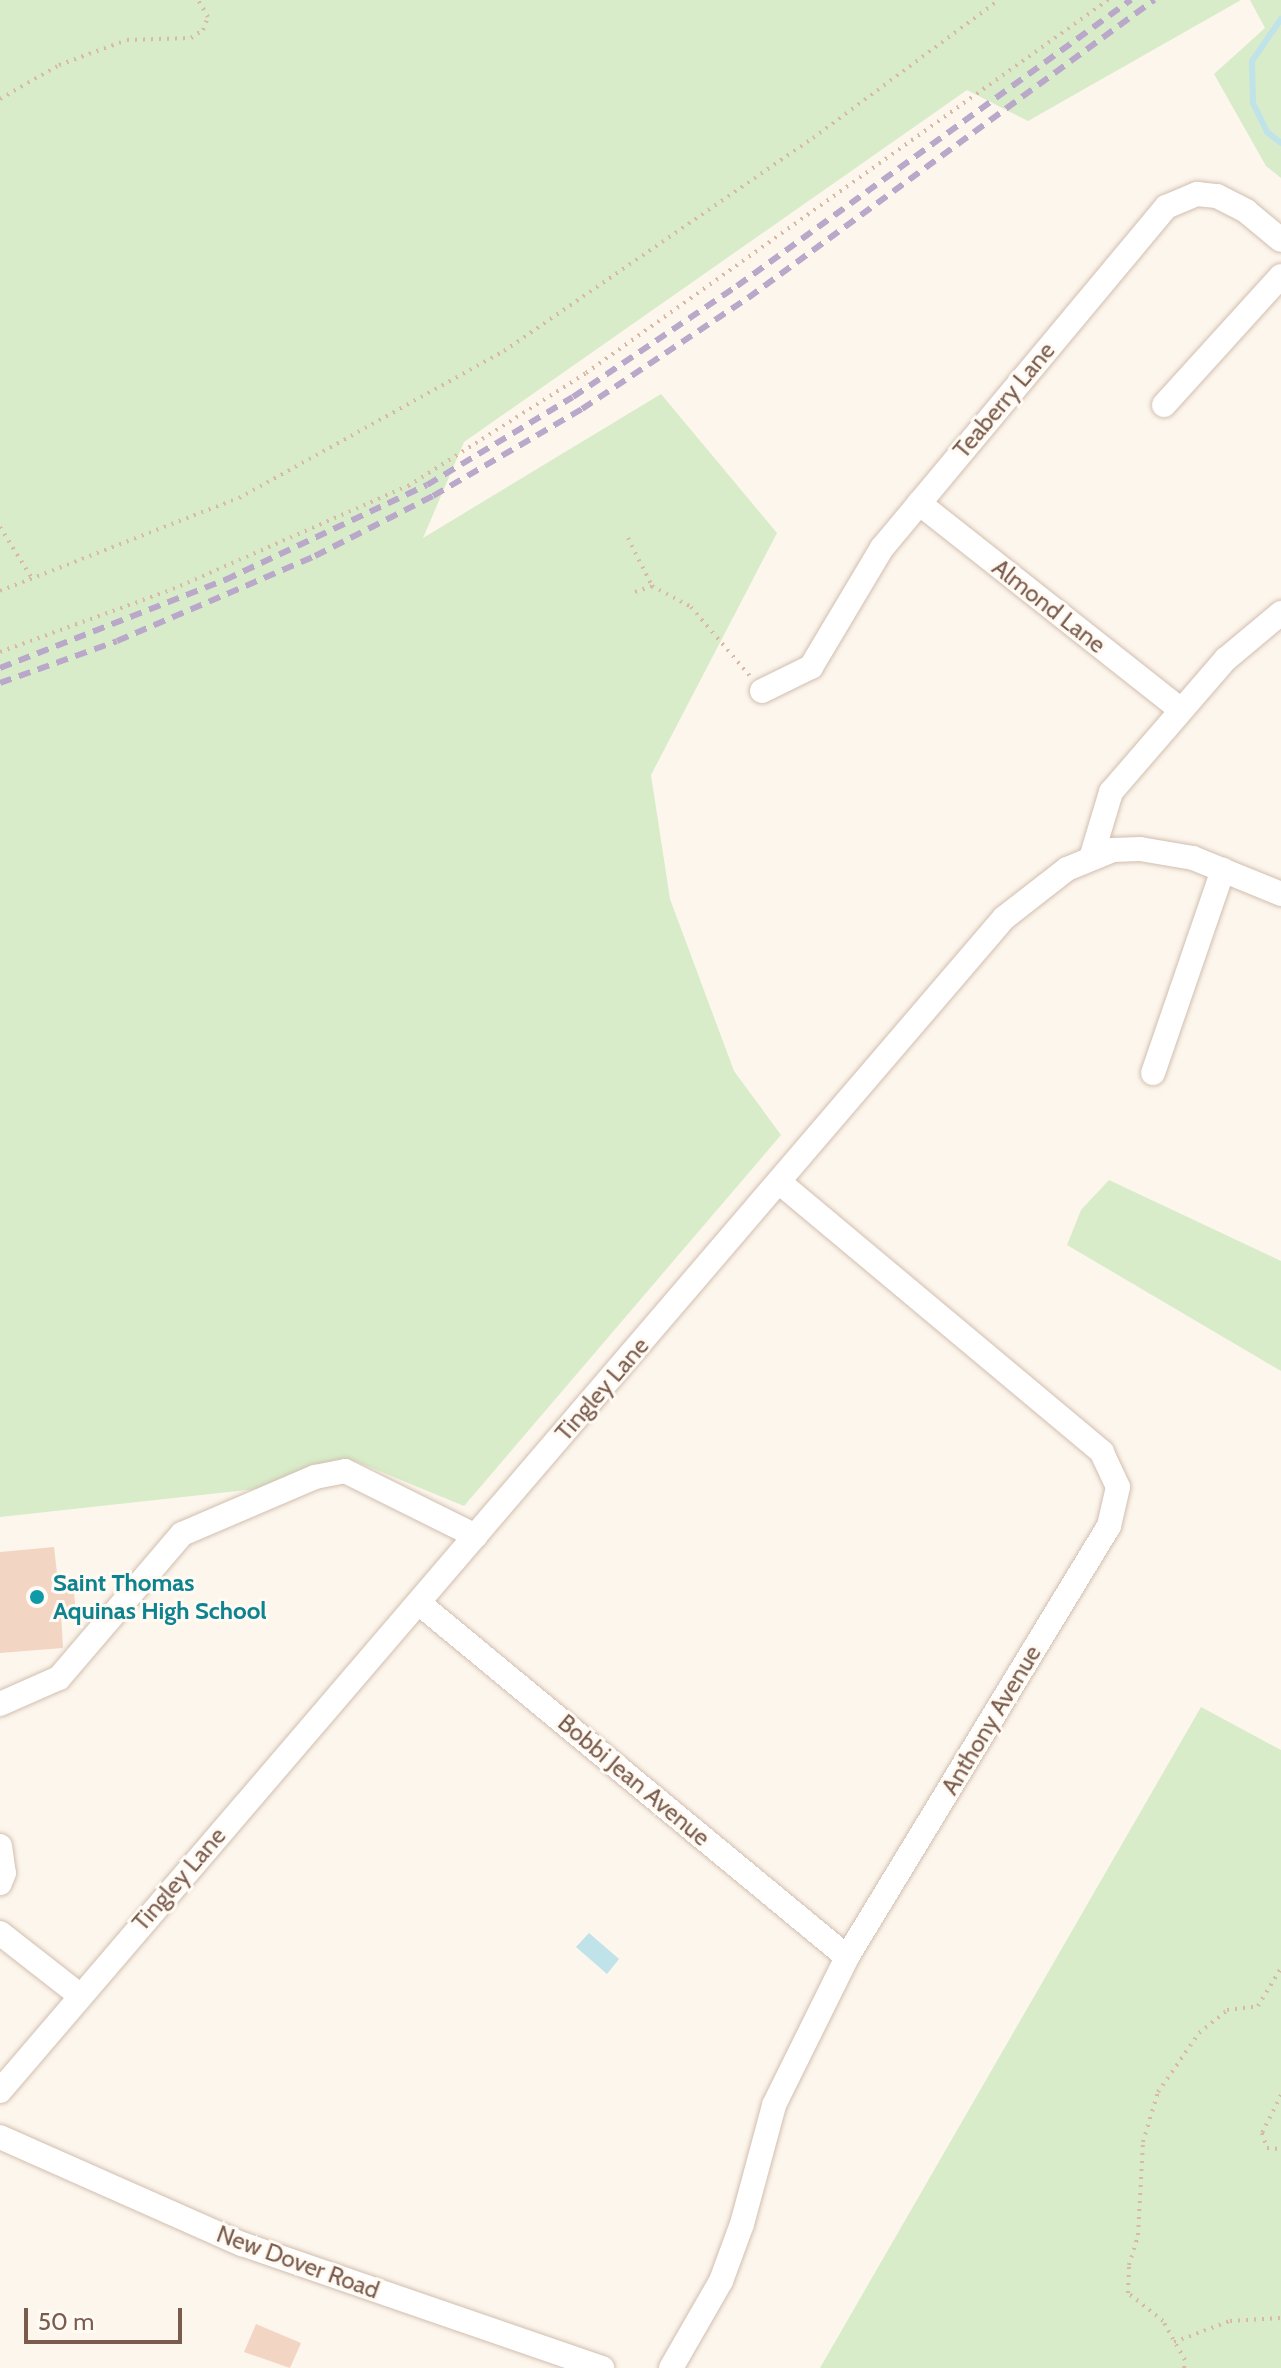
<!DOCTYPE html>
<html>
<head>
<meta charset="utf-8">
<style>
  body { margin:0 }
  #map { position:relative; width:1281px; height:2368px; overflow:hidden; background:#fdf6ec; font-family:Cabin,sans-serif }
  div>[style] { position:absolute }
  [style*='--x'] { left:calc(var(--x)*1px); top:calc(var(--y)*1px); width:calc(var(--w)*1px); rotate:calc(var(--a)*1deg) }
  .green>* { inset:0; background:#d8ecc9 }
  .water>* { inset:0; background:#bfe3e8 }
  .stream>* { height:6px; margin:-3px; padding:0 3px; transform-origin:3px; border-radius:3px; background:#bfe3e8 }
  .building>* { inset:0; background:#f3d5c3 }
  .path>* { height:4px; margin-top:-2px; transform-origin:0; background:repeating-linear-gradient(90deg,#d9b8a5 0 2px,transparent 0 8px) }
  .roads { filter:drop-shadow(0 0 2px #d1beb0) drop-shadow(0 0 2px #d1beb0) }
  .minor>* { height:24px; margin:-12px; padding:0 12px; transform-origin:12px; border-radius:12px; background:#fff }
  .rail>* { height:6px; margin-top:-3px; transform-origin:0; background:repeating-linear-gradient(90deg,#b9a8c9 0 12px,transparent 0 20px) }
  .dots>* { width:22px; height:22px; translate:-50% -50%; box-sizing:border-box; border:4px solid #fffaf3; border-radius:50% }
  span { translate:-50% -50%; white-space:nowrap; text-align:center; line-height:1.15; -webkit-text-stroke:6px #fffaf3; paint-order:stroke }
  .street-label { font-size:24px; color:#7a5c4d }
  .culture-label { font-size:24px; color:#0d838f; font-weight:700 }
  .left { translate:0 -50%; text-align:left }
  .scale { position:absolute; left:24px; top:2308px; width:158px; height:36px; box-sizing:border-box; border:4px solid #7a5c4d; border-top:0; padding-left:10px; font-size:24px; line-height:28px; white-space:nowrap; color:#7a5c4d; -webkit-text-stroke:6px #fffaf3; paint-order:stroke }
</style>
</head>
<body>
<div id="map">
  <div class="green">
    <i style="clip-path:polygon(0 0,1241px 0,1028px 121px,967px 90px,464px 442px,423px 538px,661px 394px,777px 533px,651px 775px,670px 899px,734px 1071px,781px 1135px,464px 1506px,355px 1461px,266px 1488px,0 1517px)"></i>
    <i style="clip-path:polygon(1250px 0,1281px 0,1281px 178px,1266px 166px,1214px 74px,1265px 28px)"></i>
    <i style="clip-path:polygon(1109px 1180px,1281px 1261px,1281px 1371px,1067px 1245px,1081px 1210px)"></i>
    <i style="clip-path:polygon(1201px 1707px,1281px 1750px,1281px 2368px,820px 2368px)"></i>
  </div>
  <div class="water">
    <i style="clip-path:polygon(589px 1933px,619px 1959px,607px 1974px,576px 1947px)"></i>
  </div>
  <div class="stream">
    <i style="--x:1281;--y:19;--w:51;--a:124.6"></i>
    <i style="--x:1252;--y:61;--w:42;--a:88.6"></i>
    <i style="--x:1253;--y:103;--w:32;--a:64"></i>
    <i style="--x:1267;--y:132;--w:18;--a:38"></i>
  </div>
  <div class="building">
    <i style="clip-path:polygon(54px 1547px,58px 1582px,73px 1582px,76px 1613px,61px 1614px,63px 1648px,0 1653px,0 1552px)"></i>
    <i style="clip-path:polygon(256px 2324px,301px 2343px,290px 2368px,244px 2352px)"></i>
  </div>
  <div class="path">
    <i style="--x:0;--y:99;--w:68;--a:-30"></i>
    <i style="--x:59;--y:65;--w:72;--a:-20.2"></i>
    <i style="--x:127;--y:40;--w:64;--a:-1.8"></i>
    <i style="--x:191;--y:38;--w:14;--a:-34"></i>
    <i style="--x:203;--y:30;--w:14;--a:-69"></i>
    <i style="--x:208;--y:17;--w:20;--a:-120"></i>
    <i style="--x:0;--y:527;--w:62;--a:58.1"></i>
    <i style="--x:628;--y:538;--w:54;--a:63.4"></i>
    <i style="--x:0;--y:591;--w:256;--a:-21.3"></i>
    <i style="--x:239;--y:498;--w:303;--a:-29"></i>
    <i style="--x:504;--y:351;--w:375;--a:-34.6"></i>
    <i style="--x:813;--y:138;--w:232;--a:-36.6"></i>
    <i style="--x:635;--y:592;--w:18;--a:-19"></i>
    <i style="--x:652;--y:586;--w:44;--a:28.3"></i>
    <i style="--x:691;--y:607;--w:91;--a:49.5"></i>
    <i style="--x:0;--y:652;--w:184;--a:-20"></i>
    <i style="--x:173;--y:589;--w:257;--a:-23.7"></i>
    <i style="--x:408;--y:486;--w:211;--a:-32.4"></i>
    <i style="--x:586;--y:373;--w:642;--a:-35.55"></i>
    <i style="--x:1281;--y:2095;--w:42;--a:116.6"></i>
    <i style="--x:1262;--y:2133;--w:16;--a:72"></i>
    <i style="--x:1267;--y:2148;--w:14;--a:4"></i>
    <i style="--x:1174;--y:2342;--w:60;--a:-20.6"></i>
    <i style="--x:1230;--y:2321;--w:51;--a:-3.4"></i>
    <i style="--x:1184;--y:2368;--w:8;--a:-83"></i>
    <i style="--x:1185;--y:2360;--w:45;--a:-119.4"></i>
    <i style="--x:1163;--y:2321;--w:45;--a:-141.3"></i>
    <i style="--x:1128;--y:2293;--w:28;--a:-88"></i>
    <i style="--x:1129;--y:2265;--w:31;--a:-73"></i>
    <i style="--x:1138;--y:2235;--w:93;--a:-86.9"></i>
    <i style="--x:1143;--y:2142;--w:52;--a:-73.3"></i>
    <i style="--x:1158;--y:2092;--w:72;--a:-55.2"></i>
    <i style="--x:1199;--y:2033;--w:36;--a:-39"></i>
    <i style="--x:1227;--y:2010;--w:31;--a:-7"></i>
    <i style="--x:1258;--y:2006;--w:44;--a:-58.8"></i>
  </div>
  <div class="roads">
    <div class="minor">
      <i style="--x:1164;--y:405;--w:174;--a:-47.8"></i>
      <i style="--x:919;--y:503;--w:333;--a:38.3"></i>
      <i style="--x:762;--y:691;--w:55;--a:-26.1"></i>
      <i style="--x:811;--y:667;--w:139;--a:-59.2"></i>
      <i style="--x:882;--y:548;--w:444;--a:-50.2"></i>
      <i style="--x:1166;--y:207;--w:34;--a:-23"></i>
      <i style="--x:1197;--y:194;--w:20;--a:6"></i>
      <i style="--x:1217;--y:196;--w:33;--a:27"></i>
      <i style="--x:1246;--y:211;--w:45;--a:39.6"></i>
      <i style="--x:1092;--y:855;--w:66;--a:-73.2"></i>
      <i style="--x:1111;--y:792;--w:176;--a:-49.2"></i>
      <i style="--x:1226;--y:659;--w:72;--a:-39.9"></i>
      <i style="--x:1153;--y:1073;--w:215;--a:-71"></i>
      <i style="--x:420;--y:1604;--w:554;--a:39.58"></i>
      <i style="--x:0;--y:1704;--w:64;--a:-23.8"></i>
      <i style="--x:59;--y:1678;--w:189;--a:-49.5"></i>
      <i style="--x:182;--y:1534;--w:145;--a:-23.2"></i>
      <i style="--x:315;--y:1477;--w:31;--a:-11"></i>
      <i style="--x:345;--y:1471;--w:146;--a:26.4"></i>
      <i style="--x:0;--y:1846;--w:27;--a:82"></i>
      <i style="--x:4;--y:1873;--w:11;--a:112"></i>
      <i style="--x:0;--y:1933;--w:99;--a:38"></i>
      <i style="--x:0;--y:2091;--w:1544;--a:-49.44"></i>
      <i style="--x:1004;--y:918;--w:80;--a:-37.9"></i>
      <i style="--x:1067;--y:869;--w:50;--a:-22.4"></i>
      <i style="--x:1113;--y:850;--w:27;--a:-2"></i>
      <i style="--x:1140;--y:849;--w:54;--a:9.6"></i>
      <i style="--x:1193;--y:858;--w:95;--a:22.2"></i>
      <i style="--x:0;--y:2137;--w:265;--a:23.9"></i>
      <i style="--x:242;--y:2244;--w:381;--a:19"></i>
      <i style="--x:671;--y:2368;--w:100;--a:-60.1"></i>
      <i style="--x:721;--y:2281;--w:61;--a:-69.8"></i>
      <i style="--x:742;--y:2224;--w:123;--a:-74.9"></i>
      <i style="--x:774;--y:2105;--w:165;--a:-63.7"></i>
      <i style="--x:847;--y:1957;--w:504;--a:-58.71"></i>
      <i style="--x:1109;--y:1526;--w:40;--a:-77"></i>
      <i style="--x:1118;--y:1487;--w:38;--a:-115"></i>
      <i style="--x:1102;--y:1452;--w:421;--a:-140.1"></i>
    </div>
  </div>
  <div class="rail">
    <i style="--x:0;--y:668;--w:242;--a:-21.4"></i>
    <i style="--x:225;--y:580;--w:223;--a:-25.2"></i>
    <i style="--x:427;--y:485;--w:170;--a:-31.1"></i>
    <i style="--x:573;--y:397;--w:198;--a:-34.1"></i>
    <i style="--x:737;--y:286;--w:487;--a:-36"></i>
    <i style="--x:0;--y:683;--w:124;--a:-19.7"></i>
    <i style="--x:117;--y:641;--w:215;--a:-23.2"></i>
    <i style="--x:315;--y:556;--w:132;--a:-27"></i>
    <i style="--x:433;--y:496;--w:173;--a:-30.3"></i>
    <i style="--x:582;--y:409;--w:200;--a:-33.8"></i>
    <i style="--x:748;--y:298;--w:504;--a:-36.28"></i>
  </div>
  <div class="dots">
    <i style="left:37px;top:1597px;background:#0f9aa8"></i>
  </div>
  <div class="street-label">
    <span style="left:1004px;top:400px;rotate:-50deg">Teaberry Lane</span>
    <span style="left:1049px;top:606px;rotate:38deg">Almond Lane</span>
    <span style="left:602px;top:1389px;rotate:-49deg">Tingley Lane</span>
    <span style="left:991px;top:1720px;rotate:-59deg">Anthony Avenue</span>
    <span style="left:634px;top:1780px;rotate:40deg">Bobbi Jean Avenue</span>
    <span style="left:179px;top:1879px;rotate:-49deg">Tingley Lane</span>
    <span style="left:298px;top:2262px;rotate:20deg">New Dover Road</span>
  </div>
  <div class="culture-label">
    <span class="left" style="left:53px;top:1597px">Saint Thomas<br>Aquinas High School</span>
  </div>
  <div class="scale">50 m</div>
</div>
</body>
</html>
